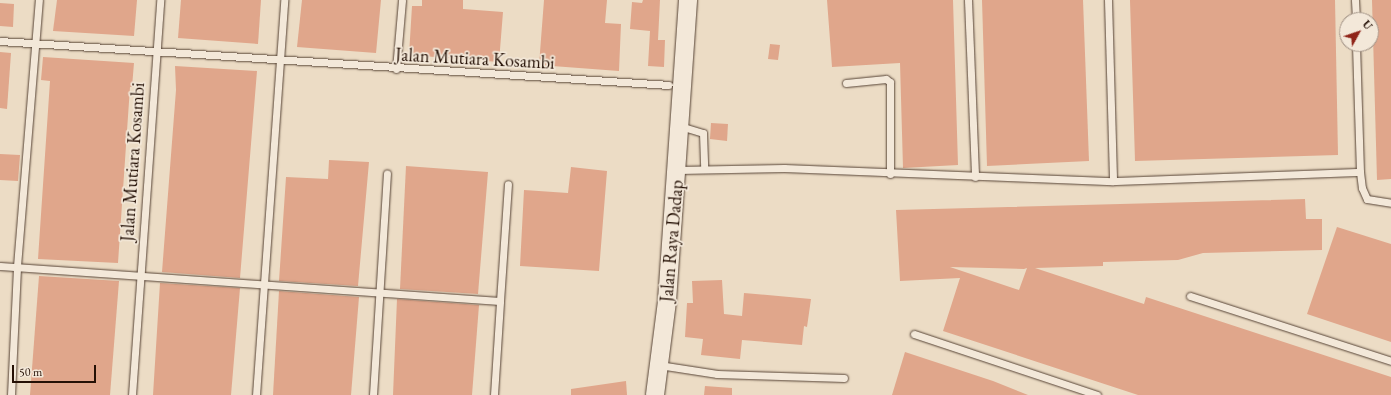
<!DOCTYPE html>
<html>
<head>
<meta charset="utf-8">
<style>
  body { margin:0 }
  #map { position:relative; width:1391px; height:395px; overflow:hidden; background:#ecdcc5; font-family:"EB Garamond",serif }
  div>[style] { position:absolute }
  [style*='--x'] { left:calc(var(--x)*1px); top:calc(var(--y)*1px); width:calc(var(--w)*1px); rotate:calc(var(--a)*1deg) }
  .building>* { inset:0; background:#e0a68b }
  .roads { filter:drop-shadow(0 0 1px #574436) drop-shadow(0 0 1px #574436) }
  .service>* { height:7px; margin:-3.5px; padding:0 3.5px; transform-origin:3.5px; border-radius:3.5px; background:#f3e8d9 }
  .secondary>* { height:18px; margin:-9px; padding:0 9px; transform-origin:9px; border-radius:9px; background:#f3e8d9 }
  span { translate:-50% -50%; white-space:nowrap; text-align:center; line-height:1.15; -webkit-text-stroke:3.5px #f3e8d9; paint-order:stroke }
  .street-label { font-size:18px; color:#251106 }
  .north { position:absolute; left:1339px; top:12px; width:40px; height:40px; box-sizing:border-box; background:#f3e8d9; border:1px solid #a19285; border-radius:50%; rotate:50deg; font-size:11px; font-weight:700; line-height:16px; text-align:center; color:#251106 }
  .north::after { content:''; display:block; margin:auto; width:14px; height:18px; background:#8f2418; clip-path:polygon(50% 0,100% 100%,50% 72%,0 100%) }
  .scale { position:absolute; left:12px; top:365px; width:84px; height:18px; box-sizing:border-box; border:2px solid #251106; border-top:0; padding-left:5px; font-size:12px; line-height:14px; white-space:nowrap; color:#251106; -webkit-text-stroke:3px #f3e8d9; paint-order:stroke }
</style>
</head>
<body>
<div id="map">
  <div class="building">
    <i style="clip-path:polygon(57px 0,137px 0,134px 36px,53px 31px)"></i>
    <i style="clip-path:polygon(181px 0,261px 0,258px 44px,178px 38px)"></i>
    <i style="clip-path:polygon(302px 0,381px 0,376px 53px,297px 47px)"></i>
    <i style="clip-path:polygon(422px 0,463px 0,463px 9px,503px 12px,499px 62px,409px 55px,412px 6px,422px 6px)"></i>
    <i style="clip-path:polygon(544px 0,607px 0,605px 23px,621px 24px,619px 71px,539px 65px)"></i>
    <i style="clip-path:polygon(643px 0,660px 0,658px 40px,665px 40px,664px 67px,648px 66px,650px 31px,630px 29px,632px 2px,642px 3px)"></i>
    <i style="clip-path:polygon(827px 0,953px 0,958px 165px,903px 168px,900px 63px,832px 67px)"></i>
    <i style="clip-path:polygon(982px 0,1083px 0,1089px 161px,987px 166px)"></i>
    <i style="clip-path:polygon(1130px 0,1335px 0,1338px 155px,1135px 161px)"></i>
    <i style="clip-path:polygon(1372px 0,1391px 0,1391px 179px,1377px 180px)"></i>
    <i style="clip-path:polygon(0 3px,14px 4px,13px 27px,0 26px)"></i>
    <i style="clip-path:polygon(770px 44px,780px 45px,778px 60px,768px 59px)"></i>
    <i style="clip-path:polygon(0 52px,11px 53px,7px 109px,0 108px)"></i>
    <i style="clip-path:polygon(43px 57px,134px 63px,132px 87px,130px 87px,118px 263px,38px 259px,50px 81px,41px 80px)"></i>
    <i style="clip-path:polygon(175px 66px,257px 71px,240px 278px,162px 272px,176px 90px)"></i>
    <i style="clip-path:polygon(711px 123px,728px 124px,727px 141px,710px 139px)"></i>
    <i style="clip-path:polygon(0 154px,20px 155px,18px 181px,0 180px)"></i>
    <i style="clip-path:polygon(329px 160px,369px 162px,358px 286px,279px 281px,286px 177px,328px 179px)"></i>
    <i style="clip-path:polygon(406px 166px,488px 172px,478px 294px,400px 289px)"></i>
    <i style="clip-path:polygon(571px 167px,607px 171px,599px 271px,520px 266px,524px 190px,568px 193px)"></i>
    <i style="clip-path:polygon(evenodd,1305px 199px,1306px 219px,1322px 219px,1322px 250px,1203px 253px,1178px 260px,1103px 262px,1103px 266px,1035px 268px,1144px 304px,1146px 297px,1391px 377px,1391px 395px,1138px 395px,943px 331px,960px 278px,900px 281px,896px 210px,1305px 199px,950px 267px,1024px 269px,1027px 268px,1019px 290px,950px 267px)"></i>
    <i style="clip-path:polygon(1337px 227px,1391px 244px,1391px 342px,1307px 314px)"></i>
    <i style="clip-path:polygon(39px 276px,119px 281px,110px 395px,30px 395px)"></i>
    <i style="clip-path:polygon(722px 280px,724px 314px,742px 316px,744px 293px,811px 299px,807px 327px,804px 326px,802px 345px,742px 340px,740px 359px,701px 355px,703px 339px,685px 337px,687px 303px,693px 303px,692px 281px)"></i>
    <i style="clip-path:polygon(160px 283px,240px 288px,231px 395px,153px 395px)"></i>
    <i style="clip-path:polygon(279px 291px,359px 297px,351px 395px,273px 395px)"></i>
    <i style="clip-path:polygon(397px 299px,479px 305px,472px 395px,393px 395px)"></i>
    <i style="clip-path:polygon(905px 352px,993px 381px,1028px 395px,892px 395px)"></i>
    <i style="clip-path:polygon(626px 381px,627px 395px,571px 395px,571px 389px)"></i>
    <i style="clip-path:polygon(705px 386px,732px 388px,732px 395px,704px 395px)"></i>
  </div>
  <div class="roads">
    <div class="service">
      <i style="--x:968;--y:0;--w:177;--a:87.7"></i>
      <i style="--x:1108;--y:0;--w:181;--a:88.4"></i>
      <i style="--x:1113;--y:181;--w:247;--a:-2.1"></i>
      <i style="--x:1360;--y:172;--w:128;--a:-91.8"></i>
      <i style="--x:1355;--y:0;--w:20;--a:87"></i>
      <i style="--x:0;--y:41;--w:670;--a:3.76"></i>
      <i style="--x:396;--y:69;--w:69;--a:-85"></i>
      <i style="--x:846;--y:83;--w:40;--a:-5.7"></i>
      <i style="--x:886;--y:79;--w:5;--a:37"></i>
      <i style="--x:890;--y:82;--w:92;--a:90"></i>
      <i style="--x:680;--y:126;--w:24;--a:17"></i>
      <i style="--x:703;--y:133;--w:36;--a:88"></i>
      <i style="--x:678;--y:170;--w:106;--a:-1.1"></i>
      <i style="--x:784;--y:168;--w:329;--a:2.3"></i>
      <i style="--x:1360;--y:172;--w:16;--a:83"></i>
      <i style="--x:1362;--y:188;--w:12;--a:66"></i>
      <i style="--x:1367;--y:199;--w:24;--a:9"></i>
      <i style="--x:0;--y:266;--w:501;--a:4"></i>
      <i style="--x:500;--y:301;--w:117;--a:-86.1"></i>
      <i style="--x:1190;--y:296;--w:211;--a:17.9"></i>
      <i style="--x:914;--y:334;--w:193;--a:18.4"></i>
      <i style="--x:659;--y:365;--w:59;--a:8.8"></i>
      <i style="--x:717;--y:374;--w:127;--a:1.8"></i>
      <i style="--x:11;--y:395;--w:129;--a:-87.3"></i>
      <i style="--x:17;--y:266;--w:267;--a:-85.3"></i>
      <i style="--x:132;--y:395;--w:396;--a:-85.9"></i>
      <i style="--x:256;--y:395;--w:396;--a:-85.9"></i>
      <i style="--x:373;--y:395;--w:222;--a:-86.4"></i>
      <i style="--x:494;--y:395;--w:94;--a:-86.3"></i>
    </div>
    <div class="secondary">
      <i style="--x:655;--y:395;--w:95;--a:-82.7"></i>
      <i style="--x:667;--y:301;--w:302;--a:-86"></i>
    </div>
  </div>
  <div class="street-label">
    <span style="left:475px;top:59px;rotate:3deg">Jalan Mutiara Kosambi</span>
    <span style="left:133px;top:162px;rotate:-86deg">Jalan Mutiara Kosambi</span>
    <span style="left:672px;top:241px;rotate:-85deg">Jalan Raya Dadap</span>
  </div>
  <div class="north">U</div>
  <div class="scale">50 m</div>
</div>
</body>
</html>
